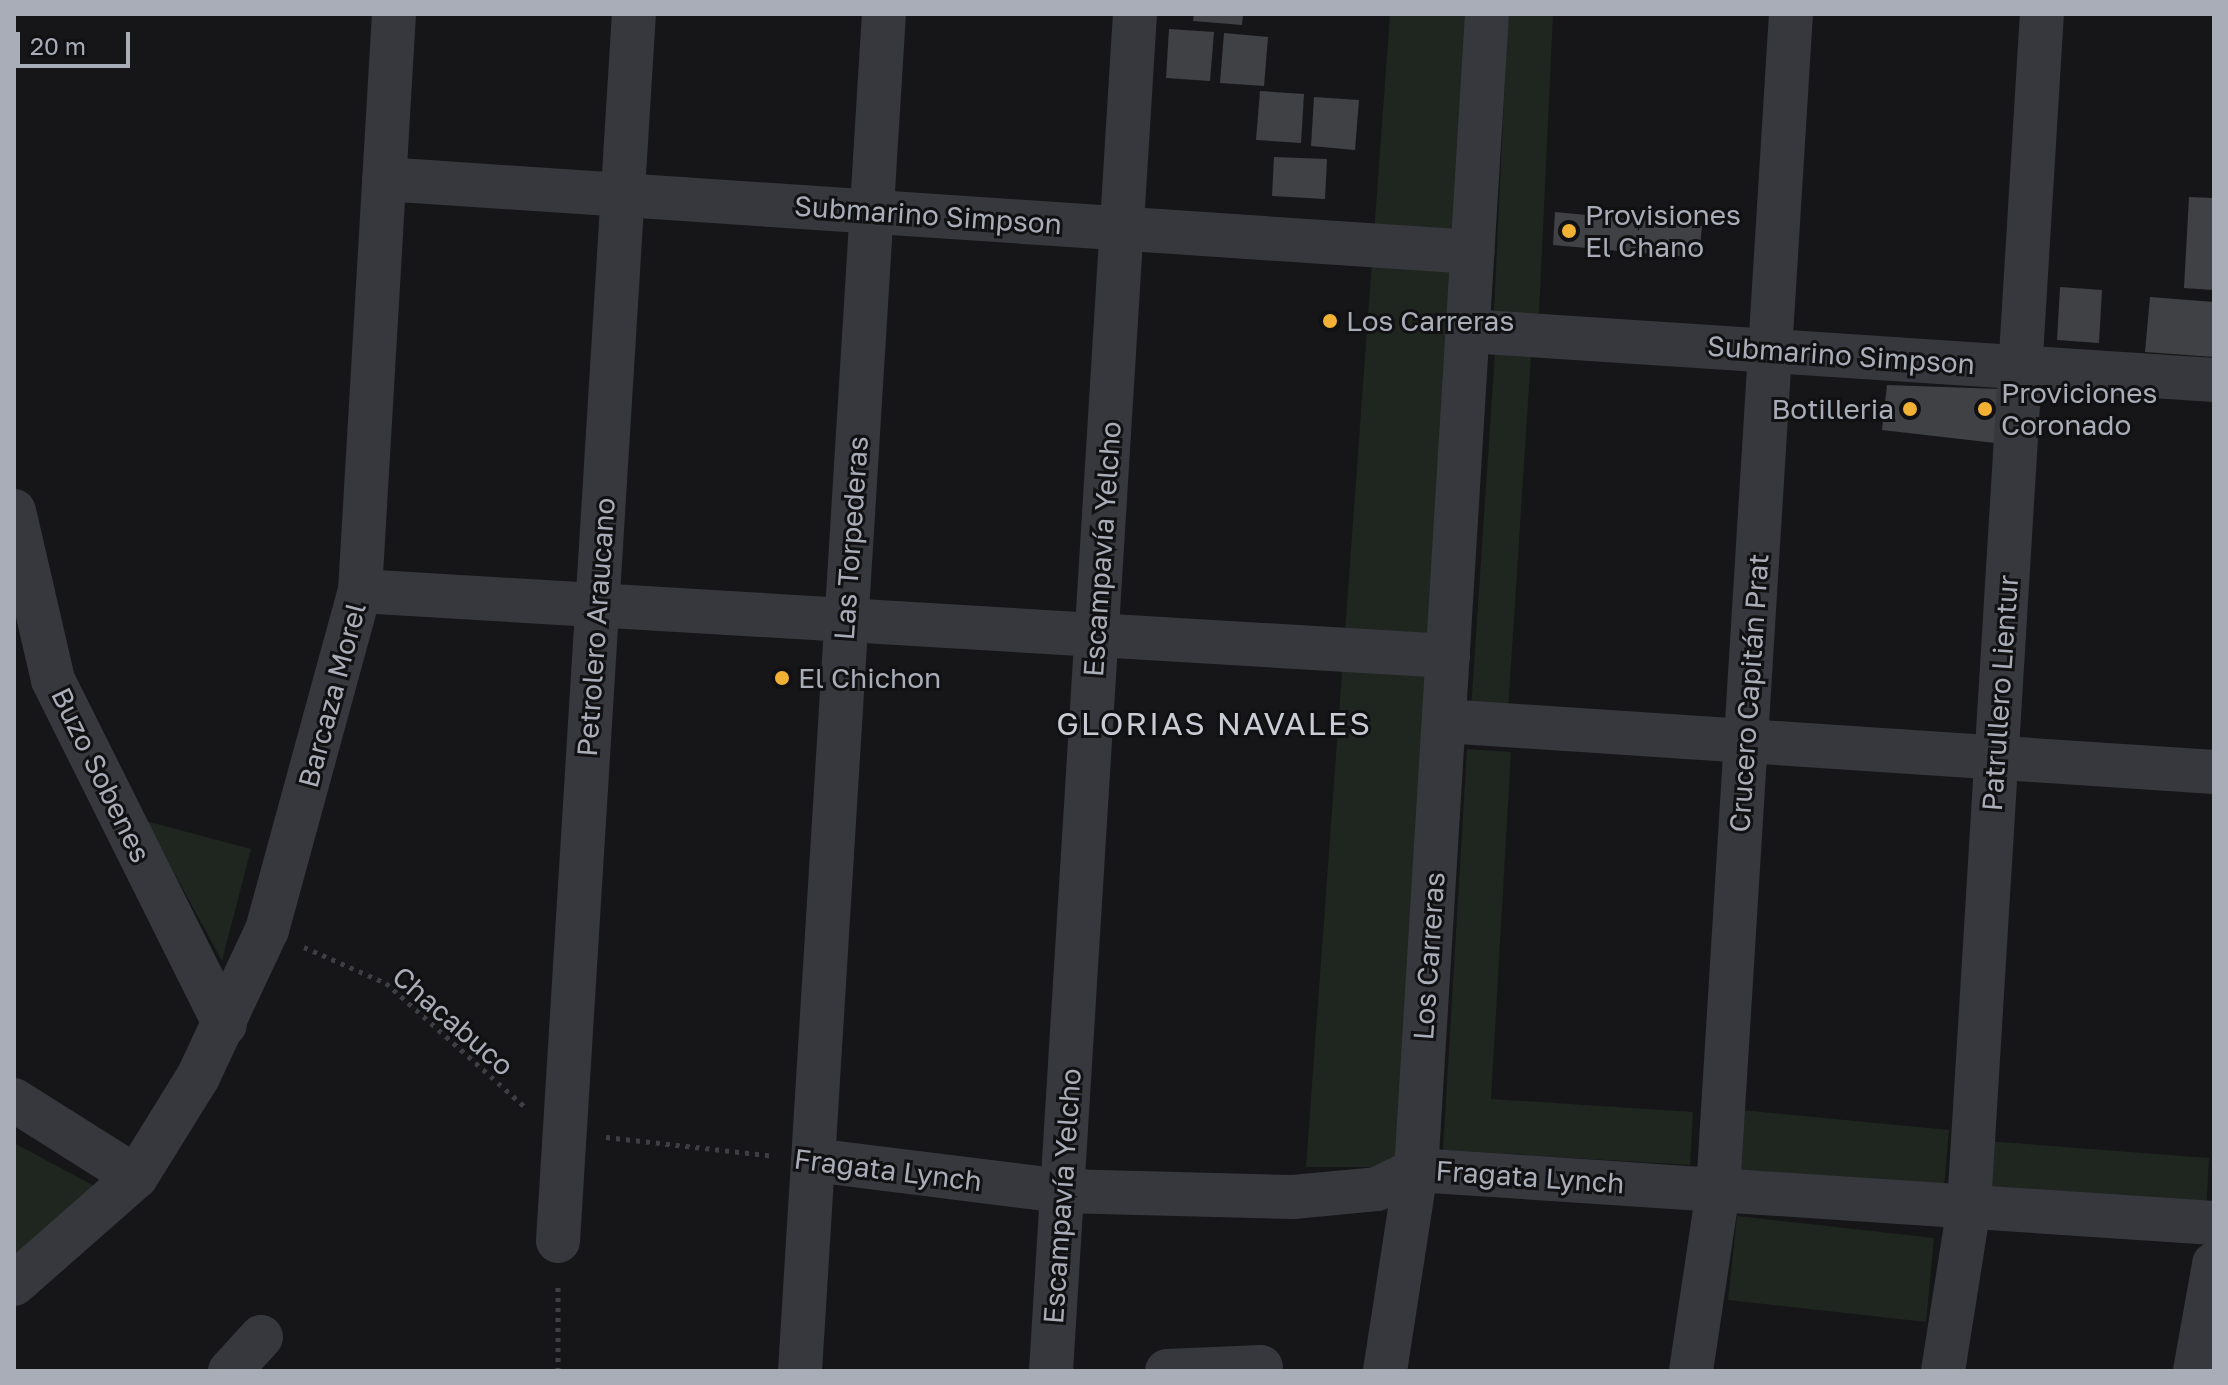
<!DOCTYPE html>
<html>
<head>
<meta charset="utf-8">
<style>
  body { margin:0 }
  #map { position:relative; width:2228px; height:1385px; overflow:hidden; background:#161618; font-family:"Golos Text",sans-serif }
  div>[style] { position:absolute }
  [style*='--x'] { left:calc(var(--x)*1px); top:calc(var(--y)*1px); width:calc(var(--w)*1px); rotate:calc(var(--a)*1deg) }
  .green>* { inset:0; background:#1e261f }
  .building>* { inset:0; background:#404145 }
  .path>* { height:5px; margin-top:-2.5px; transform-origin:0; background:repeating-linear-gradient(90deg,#3d3f44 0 4px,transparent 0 10px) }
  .minor>* { height:44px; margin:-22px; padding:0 22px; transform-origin:22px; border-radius:22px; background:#37383d }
  .tertiary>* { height:44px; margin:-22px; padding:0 22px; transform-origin:22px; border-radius:22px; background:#37383d }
  .dots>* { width:22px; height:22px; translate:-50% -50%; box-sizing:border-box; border:4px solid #111113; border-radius:50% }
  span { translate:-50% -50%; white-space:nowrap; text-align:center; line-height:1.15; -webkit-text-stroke:6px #111113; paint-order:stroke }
  .street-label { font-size:28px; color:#a8adb8 }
  .poi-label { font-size:28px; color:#a8adb8 }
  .left { translate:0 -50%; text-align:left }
  .right { translate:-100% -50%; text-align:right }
  .quarter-label { font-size:32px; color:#c9ccd4; letter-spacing:2px }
  .frame { position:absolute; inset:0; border:16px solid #a8adb8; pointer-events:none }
  .scale { position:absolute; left:16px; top:32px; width:114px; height:36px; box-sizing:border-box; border:4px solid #a8adb8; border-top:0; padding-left:10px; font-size:24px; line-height:28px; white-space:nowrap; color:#a8adb8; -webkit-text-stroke:6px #111113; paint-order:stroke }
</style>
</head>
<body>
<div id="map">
  <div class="green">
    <i style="clip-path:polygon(1390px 14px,1470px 14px,1403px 1140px,1394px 1167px,1306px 1167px)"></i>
    <i style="clip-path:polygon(1508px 14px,1553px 14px,1539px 315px,1494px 312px)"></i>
    <i style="clip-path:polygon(1495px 353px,1531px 356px,1508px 711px,1471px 709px)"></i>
    <i style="clip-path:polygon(1467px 749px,1511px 752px,1491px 1099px,1693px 1112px,1690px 1165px,1443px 1150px)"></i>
    <i style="clip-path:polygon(146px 821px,251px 849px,222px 961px)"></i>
    <i style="clip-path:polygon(1741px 1110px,1949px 1130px,1943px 1199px,1735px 1179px)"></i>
    <i style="clip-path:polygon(1974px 1140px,2209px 1158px,2206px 1213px,1969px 1200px)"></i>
    <i style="clip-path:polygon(14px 1143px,98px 1188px,14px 1260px)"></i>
    <i style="clip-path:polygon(1737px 1216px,1934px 1238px,1926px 1322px,1728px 1300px)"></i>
  </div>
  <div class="building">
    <i style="clip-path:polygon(1194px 14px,1243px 14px,1242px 25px,1193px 21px)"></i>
    <i style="clip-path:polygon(1169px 29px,1214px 32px,1210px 81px,1166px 78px)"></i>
    <i style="clip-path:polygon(1224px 33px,1268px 37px,1264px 86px,1220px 83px)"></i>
    <i style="clip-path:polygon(1260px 91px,1304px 94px,1301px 143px,1256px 140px)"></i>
    <i style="clip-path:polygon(1314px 97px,1359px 100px,1355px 150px,1311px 146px)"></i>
    <i style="clip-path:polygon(1274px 157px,1327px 159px,1325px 199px,1272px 196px)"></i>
    <i style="clip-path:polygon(2189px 197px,2214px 198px,2214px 290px,2184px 288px)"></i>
    <i style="clip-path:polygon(1555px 212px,1702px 226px,1699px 258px,1553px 245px)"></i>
    <i style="clip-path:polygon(2060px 287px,2102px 290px,2099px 343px,2057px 340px)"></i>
    <i style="clip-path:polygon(2150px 297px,2214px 302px,2214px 357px,2145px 352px)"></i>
    <i style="clip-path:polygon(1887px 385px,2000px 389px,1995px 443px,1882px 430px)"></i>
  </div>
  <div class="path">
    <i style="--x:304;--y:947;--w:90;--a:23.7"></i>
    <i style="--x:386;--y:983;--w:185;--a:41.7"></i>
    <i style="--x:606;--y:1137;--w:170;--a:6.4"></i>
    <i style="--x:558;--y:1371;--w:89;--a:-90"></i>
  </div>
  <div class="minor">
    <i style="--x:384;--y:179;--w:1091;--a:3.84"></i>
    <i style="--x:1468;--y:331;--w:748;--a:3.76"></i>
    <i style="--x:14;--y:511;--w:173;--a:77"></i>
    <i style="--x:53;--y:680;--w:385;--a:63.5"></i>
    <i style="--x:360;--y:591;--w:1090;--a:3.42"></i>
    <i style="--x:1444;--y:721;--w:772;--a:3.79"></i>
    <i style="--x:14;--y:1100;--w:144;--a:32.3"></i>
    <i style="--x:813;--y:1160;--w:252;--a:7.1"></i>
    <i style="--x:1063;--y:1191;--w:230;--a:1.5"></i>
    <i style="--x:1293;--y:1197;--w:84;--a:-5.4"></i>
    <i style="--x:1377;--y:1189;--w:43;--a:-26"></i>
    <i style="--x:558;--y:1241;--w:1229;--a:-86.46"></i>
    <i style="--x:14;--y:1284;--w:162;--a:-41.3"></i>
    <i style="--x:136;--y:1177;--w:118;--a:-58.2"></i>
    <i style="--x:198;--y:1077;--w:162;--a:-64.9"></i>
    <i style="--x:267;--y:930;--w:352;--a:-74.7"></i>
    <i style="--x:360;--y:591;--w:578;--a:-86.63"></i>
    <i style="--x:230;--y:1371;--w:46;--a:-47.6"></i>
    <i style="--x:800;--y:1371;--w:1360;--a:-86.46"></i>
    <i style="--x:1051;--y:1371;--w:1360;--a:-86.46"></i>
    <i style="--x:1167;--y:1371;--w:94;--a:-2.4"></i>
    <i style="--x:1385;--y:1371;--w:203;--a:-81.2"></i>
    <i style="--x:1691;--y:1371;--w:183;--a:-81.5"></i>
    <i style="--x:1718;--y:1190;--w:1178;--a:-86.45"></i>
    <i style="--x:1943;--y:1371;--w:167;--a:-81"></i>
    <i style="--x:1969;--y:1206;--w:1194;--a:-86.5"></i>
    <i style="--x:2195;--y:1371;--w:109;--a:-79.9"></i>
  </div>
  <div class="tertiary">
    <i style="--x:1487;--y:14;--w:1158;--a:93.51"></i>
    <i style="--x:1416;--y:1170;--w:800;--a:3.8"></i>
  </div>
  <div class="dots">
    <i style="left:1569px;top:231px;background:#f2b134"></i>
    <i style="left:1330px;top:321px;background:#f2b134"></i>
    <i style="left:1910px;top:409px;background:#f2b134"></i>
    <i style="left:1985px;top:409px;background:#f2b134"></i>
    <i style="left:782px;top:678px;background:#f2b134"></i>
  </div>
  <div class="street-label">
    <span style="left:928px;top:215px;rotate:4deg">Submarino Simpson</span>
    <span style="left:1841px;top:355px;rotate:4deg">Submarino Simpson</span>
    <span style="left:851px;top:538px;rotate:-86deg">Las Torpederas</span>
    <span style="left:1102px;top:549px;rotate:-86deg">Escampavía Yelcho</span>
    <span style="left:596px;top:627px;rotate:-86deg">Petrolero Araucano</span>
    <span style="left:1749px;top:693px;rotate:-86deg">Crucero Capitán Prat</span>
    <span style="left:2000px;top:693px;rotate:-86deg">Patrullero Lientur</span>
    <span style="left:332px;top:695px;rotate:-75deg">Barcaza Morel</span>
    <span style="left:101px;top:775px;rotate:64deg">Buzo Sobenes</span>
    <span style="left:1429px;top:956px;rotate:-86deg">Los Carreras</span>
    <span style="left:453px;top:1021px;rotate:41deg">Chacabuco</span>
    <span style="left:888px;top:1170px;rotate:7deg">Fragata Lynch</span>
    <span style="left:1530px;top:1177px;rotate:4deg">Fragata Lynch</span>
    <span style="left:1062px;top:1196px;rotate:-86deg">Escampavía Yelcho</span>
  </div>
  <div class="poi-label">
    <span class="left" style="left:1585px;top:231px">Provisiones<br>El Chano</span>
    <span class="left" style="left:1346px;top:321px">Los Carreras</span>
    <span class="left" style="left:2001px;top:409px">Proviciones<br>Coronado</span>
    <span class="right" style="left:1894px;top:409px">Botilleria</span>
    <span class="left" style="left:798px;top:678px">El Chichon</span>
  </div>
  <div class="quarter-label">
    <span style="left:1214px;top:723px">GLORIAS NAVALES</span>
  </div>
  <div class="frame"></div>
  <div class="scale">20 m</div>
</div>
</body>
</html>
